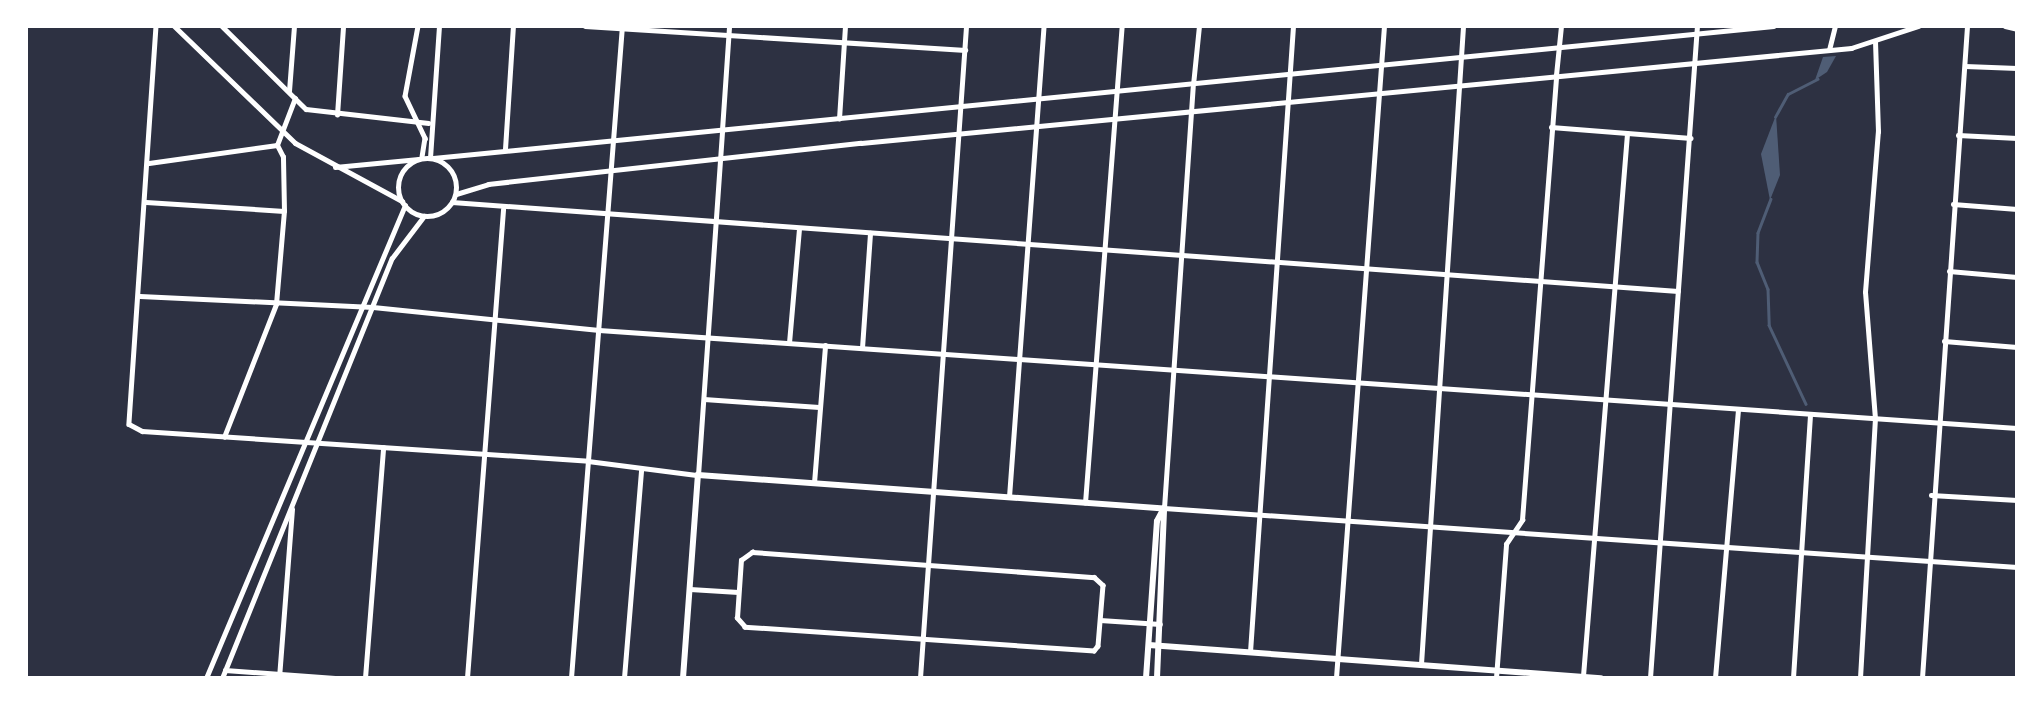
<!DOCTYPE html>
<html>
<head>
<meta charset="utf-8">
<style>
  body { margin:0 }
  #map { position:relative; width:2043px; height:704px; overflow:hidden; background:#2d3142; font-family:Rubik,sans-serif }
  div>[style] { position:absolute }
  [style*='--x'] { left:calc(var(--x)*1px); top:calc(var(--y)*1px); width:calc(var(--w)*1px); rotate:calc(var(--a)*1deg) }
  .water>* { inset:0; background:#4f5d75 }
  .stream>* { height:2.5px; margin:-1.25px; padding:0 1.25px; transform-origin:1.25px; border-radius:1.25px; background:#4f5d75 }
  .minor>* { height:4.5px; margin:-2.25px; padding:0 2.25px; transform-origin:2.25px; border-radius:2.25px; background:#fff }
  .tertiary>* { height:5px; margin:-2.5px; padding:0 2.5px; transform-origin:2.5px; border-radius:2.5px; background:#fff }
  .tertiary>.ring { margin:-2.5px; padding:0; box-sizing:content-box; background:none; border:5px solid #fff; border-radius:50% }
  .secondary>* { height:6px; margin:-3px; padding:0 3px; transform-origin:3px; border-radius:3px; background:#fff }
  span { translate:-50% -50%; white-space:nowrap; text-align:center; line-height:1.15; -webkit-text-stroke:5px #fff; paint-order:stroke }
  .frame { position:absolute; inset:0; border:28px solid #fff; pointer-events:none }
</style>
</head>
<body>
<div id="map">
  <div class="water">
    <i style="clip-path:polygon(1836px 56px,1827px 72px,1815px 80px,1823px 57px)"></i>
    <i style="clip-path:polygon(1776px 115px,1780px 175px,1770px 200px,1761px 154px)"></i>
  </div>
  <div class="stream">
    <i style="--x:1775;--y:117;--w:26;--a:-61"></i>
    <i style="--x:1788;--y:94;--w:33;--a:-27"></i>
    <i style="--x:1771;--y:199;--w:36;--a:111"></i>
    <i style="--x:1758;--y:233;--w:29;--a:92"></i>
    <i style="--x:1757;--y:262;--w:29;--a:68"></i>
    <i style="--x:1768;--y:289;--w:36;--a:88"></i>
    <i style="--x:1769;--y:325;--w:87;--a:64.9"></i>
  </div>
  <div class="minor">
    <i style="--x:156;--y:26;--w:399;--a:93.9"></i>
    <i style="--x:129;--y:424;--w:15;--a:28"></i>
    <i style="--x:142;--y:431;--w:447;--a:3.8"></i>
    <i style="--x:588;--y:461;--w:111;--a:7.3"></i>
    <i style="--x:222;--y:26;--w:118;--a:44.7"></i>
    <i style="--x:306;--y:109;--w:123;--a:6.5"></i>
    <i style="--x:418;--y:26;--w:71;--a:100.5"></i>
    <i style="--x:405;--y:96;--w:47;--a:64.5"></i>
    <i style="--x:425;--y:138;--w:20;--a:99"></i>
    <i style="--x:585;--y:26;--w:381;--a:3.6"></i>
    <i style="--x:1829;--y:50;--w:25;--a:-76"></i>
    <i style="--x:1965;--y:66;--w:52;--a:2.2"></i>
    <i style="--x:1193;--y:85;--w:59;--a:-84.2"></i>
    <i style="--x:289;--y:91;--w:65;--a:-85.6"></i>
    <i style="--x:337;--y:115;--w:89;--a:-86.1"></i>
    <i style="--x:839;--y:119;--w:93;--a:-86.3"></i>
    <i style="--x:1551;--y:127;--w:140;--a:4.5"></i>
    <i style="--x:722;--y:130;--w:104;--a:-86.1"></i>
    <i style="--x:1958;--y:135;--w:59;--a:2.9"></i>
    <i style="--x:277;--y:145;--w:50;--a:-69"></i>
    <i style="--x:505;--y:149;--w:123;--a:-86.3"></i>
    <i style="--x:430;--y:158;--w:132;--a:-86.1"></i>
    <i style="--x:149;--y:163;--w:129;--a:-8"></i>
    <i style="--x:146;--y:202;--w:138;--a:3.7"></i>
    <i style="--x:452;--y:202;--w:1229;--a:4.15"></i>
    <i style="--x:1953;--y:204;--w:64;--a:4.5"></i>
    <i style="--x:1949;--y:271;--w:68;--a:5"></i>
    <i style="--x:140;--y:296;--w:233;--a:2.7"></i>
    <i style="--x:373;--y:307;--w:227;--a:5.8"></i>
    <i style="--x:599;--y:330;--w:1421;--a:3.95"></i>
    <i style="--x:1944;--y:341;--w:73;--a:4.7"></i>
    <i style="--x:789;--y:343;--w:114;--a:-85"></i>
    <i style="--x:862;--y:348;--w:115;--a:-86"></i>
    <i style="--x:704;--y:399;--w:115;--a:4"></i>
    <i style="--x:224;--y:437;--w:143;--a:-68.6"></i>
    <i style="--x:276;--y:304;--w:93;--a:-85.1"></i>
    <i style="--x:284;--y:211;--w:54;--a:-91.1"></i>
    <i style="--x:283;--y:157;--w:13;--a:-117"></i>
    <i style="--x:814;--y:483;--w:138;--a:-85.4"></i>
    <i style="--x:1931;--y:495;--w:86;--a:3.3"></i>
    <i style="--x:1009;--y:497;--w:472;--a:-85.8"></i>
    <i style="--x:1085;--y:503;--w:478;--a:-85.6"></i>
    <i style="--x:1164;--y:508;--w:855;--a:3.96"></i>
    <i style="--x:752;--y:552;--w:343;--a:4.2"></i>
    <i style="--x:1094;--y:577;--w:12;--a:42"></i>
    <i style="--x:1103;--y:585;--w:61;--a:94.7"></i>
    <i style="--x:1098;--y:646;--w:6;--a:129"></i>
    <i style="--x:1094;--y:651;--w:350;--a:-176.1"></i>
    <i style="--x:745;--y:627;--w:12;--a:-132"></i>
    <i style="--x:737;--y:618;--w:58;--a:-86.1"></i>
    <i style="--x:741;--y:560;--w:14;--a:-36"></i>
    <i style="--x:690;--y:589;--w:48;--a:3.6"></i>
    <i style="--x:1100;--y:620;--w:60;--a:3.8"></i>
    <i style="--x:1250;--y:652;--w:627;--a:-86.07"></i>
    <i style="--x:1421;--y:664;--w:639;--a:-86.23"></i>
    <i style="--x:225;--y:670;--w:110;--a:4.2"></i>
    <i style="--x:1583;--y:676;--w:544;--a:-85.36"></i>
    <i style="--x:279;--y:678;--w:169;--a:-85.6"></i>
    <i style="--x:365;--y:678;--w:231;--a:-85.5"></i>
    <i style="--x:467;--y:678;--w:470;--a:-85.6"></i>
    <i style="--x:571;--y:678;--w:654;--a:-85.53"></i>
    <i style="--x:624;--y:678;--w:209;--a:-85.3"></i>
    <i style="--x:920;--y:678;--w:654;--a:-85.96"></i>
    <i style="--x:1336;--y:678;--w:654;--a:-85.79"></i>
    <i style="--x:1496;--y:678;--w:134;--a:-85.7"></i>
    <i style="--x:1506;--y:544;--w:29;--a:-56"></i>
    <i style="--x:1522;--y:520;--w:446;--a:-85.6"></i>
    <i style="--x:1650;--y:678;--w:654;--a:-85.88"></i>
    <i style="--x:1715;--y:678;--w:269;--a:-85.1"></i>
    <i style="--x:1793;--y:678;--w:264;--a:-86.3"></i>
    <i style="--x:1860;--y:678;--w:259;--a:-86.7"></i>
    <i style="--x:1875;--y:419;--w:127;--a:-94.5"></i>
    <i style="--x:1865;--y:292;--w:161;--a:-85.4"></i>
    <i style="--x:1878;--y:132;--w:90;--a:-91.9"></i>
    <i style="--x:1922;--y:678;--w:654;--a:-86.05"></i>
  </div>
  <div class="tertiary">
    <i style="--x:174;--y:26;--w:168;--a:44"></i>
    <i style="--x:295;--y:143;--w:122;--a:28.5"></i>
    <i style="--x:2005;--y:26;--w:12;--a:14"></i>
    <i style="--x:1556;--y:75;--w:49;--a:-84.2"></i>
    <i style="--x:433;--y:158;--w:1347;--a:-5.62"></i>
    <i class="ring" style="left:398px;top:158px;width:53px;height:53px"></i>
    <i style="--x:335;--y:167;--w:84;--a:-5.4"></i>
    <i style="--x:456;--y:194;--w:34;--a:-17"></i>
    <i style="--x:488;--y:184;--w:375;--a:-6.3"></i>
    <i style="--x:861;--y:143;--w:995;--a:-5.48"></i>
    <i style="--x:1851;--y:48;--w:71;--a:-18.2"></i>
    <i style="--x:698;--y:475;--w:346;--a:-86"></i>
    <i style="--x:1164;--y:508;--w:422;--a:-86.1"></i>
    <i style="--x:206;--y:678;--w:513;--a:-67.18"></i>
    <i style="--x:222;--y:678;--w:453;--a:-68"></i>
    <i style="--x:392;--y:258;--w:53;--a:-52.7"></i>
  </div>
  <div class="secondary">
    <i style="--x:1149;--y:645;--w:453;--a:4.2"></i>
    <i style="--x:683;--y:678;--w:204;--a:-85.8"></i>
    <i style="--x:698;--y:475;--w:467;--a:4.1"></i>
    <i style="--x:1146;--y:678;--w:157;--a:-86"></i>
    <i style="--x:1157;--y:521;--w:15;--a:-62"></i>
    <i style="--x:1157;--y:678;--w:170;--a:-87.6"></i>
  </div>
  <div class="frame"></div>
</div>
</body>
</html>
